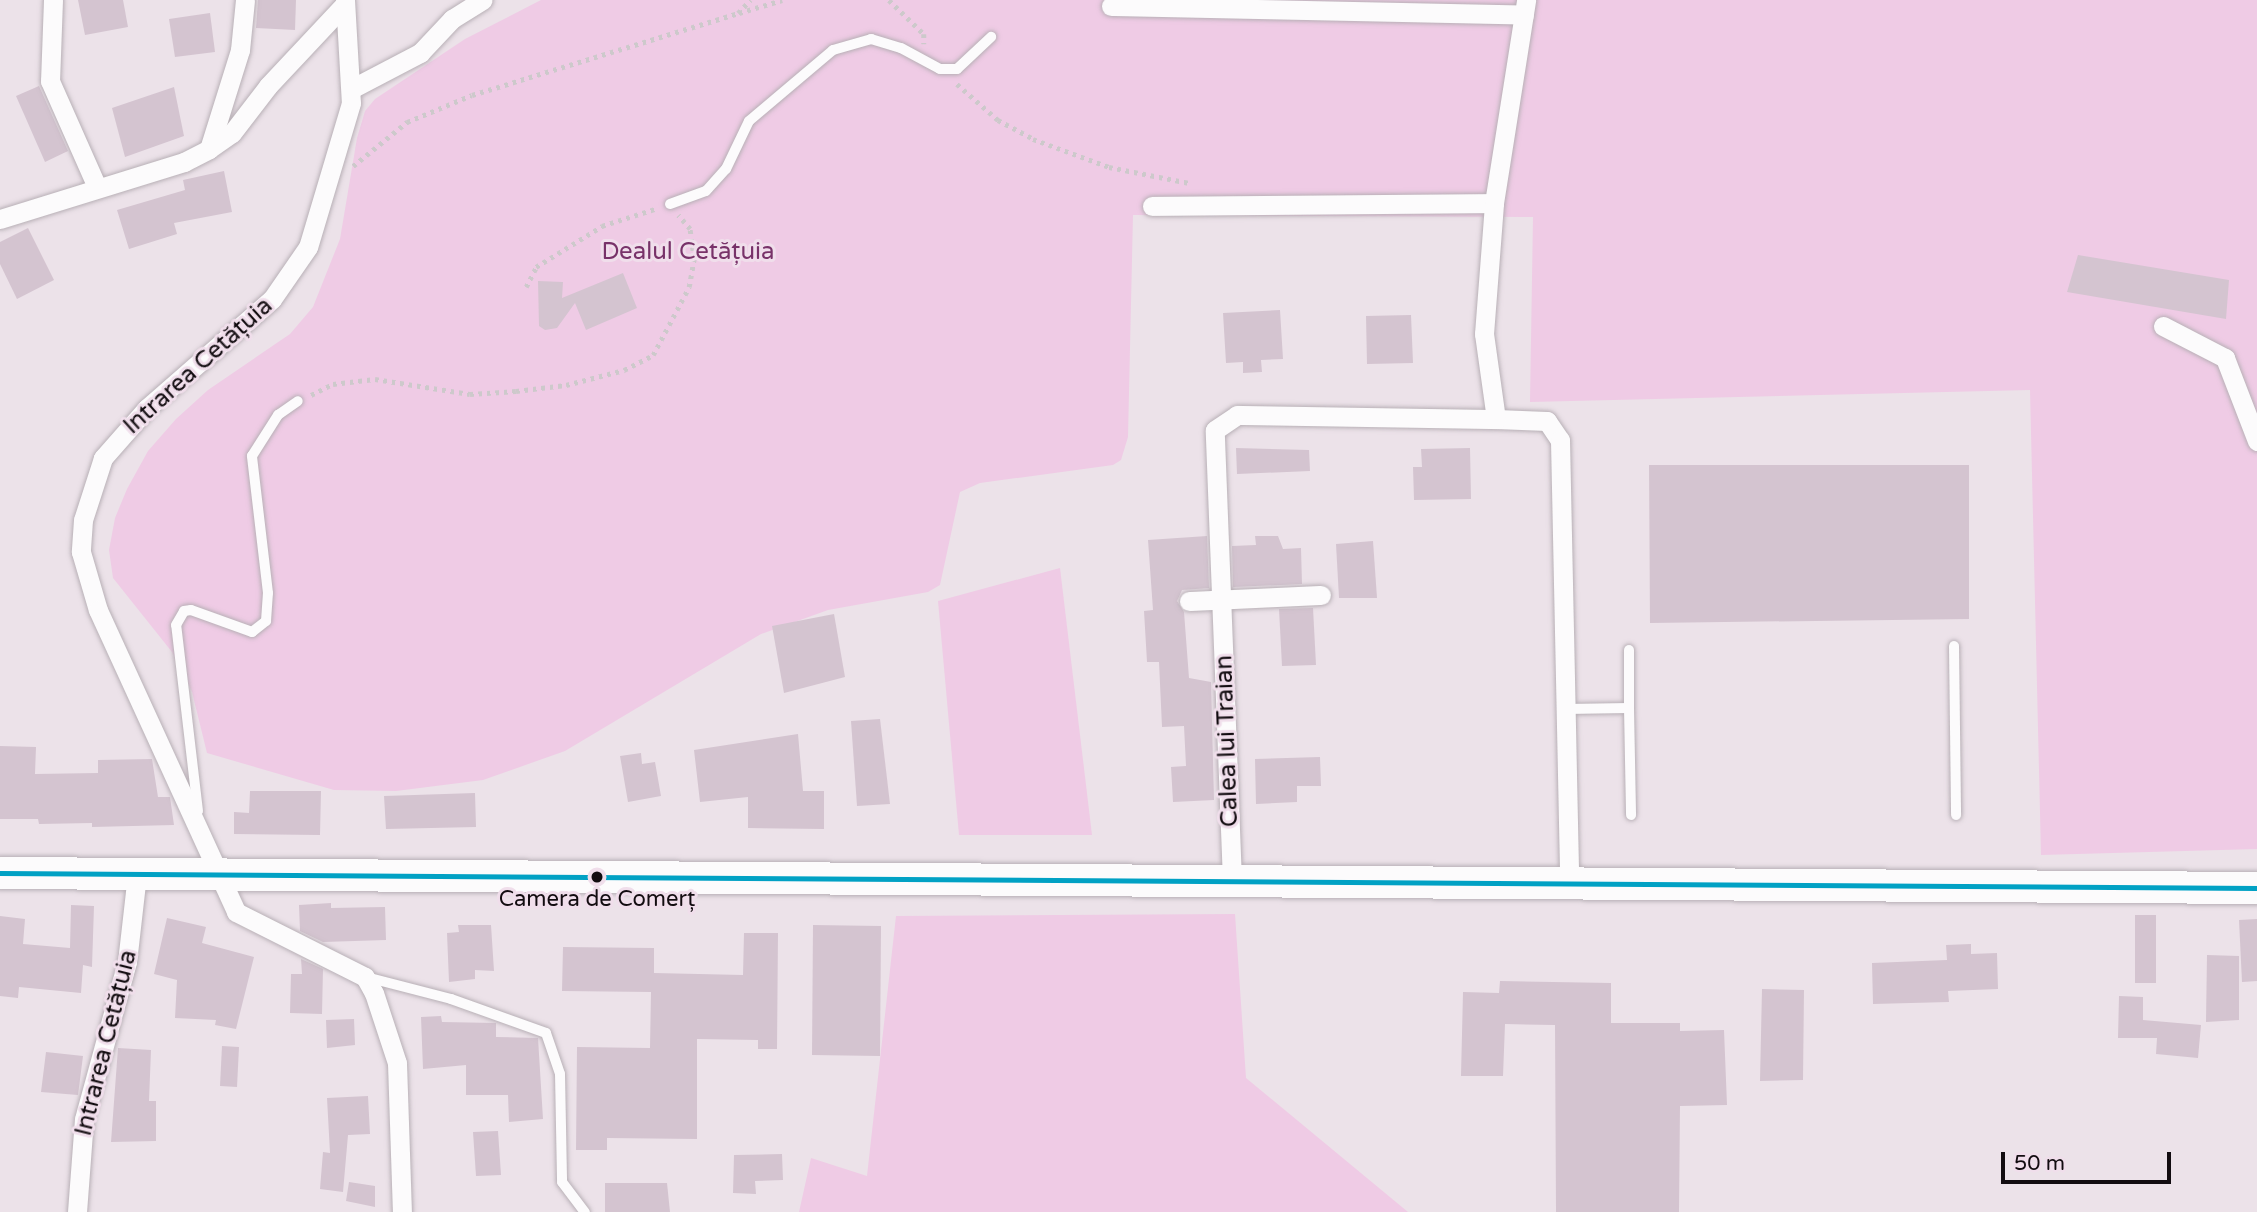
<!DOCTYPE html>
<html>
<head>
<meta charset="utf-8">
<style>
  body { margin:0 }
  #map { position:relative; width:2257px; height:1212px; overflow:hidden; background:#ece2e9; font-family:"Varela Round",sans-serif }
  div>[style] { position:absolute }
  [style*='--x'] { left:calc(var(--x)*1px); top:calc(var(--y)*1px); width:calc(var(--w)*1px); rotate:calc(var(--a)*1deg) }
  .green>* { inset:0; background:#efcbe5 }
  .building>* { inset:0; background:#d4c4d0 }
  .path>* { height:4.5px; margin-top:-2.25px; transform-origin:0; background:repeating-linear-gradient(90deg,#cdc9cb 0 3.5px,transparent 0 8.5px) }
  .roads { filter:drop-shadow(0 0 2px #b8b0b6) drop-shadow(0 0 2px #b8b0b6) }
  .service>* { height:10px; margin:-5px; padding:0 5px; transform-origin:5px; border-radius:5px; background:#fcfbfc }
  .minor>* { height:19px; margin:-9.5px; padding:0 9.5px; transform-origin:9.5px; border-radius:9.5px; background:#fcfbfc }
  .primary>* { height:32px; margin:-16px; padding:0 16px; transform-origin:16px; border-radius:16px; background:#fcfbfc }
  .bus-1>* { height:5px; margin:-2.5px; padding:0 2.5px; transform-origin:2.5px; border-radius:2.5px; background:#01a1c4 }
  .dots>* { width:19px; height:19px; translate:-50% -50%; box-sizing:border-box; border:4px solid #f0deeb; border-radius:50% }
  span { translate:-50% -50%; white-space:nowrap; text-align:center; line-height:1.15; -webkit-text-stroke:6px #f0deeb; paint-order:stroke }
  .bus-label { font-size:22px; color:#120c10 }
  .park-label { font-size:24px; color:#783269 }
  .street-label { font-size:24px; color:#120c10 }
  .scale { position:absolute; left:2001px; top:1152px; width:170px; height:32px; box-sizing:border-box; border:4px solid #120c10; border-top:0; padding-left:9px; font-size:21px; line-height:24px; white-space:nowrap; color:#120c10; -webkit-text-stroke:5px #f0deeb; paint-order:stroke }
</style>
</head>
<body>
<div id="map">
  <div class="green">
    <i style="clip-path:polygon(541px 0,2257px 0,2257px 849px,2041px 855px,2030px 390px,1530px 402px,1533px 217px,1133px 215px,1128px 437px,1121px 460px,1113px 465px,980px 483px,960px 492px,940px 585px,928px 592px,828px 610px,761px 634px,565px 751px,483px 780px,396px 791px,334px 790px,207px 753px,192px 692px,172px 652px,113px 578px,109px 550px,115px 518px,127px 489px,148px 451px,176px 419px,208px 390px,290px 334px,313px 307px,340px 239px,357px 138px,365px 111px,375px 99px,465px 39px)"></i>
    <i style="clip-path:polygon(1060px 568px,1092px 835px,959px 835px,938px 601px)"></i>
    <i style="clip-path:polygon(1235px 914px,1246px 1078px,1408px 1212px,799px 1212px,811px 1158px,867px 1176px,896px 916px)"></i>
  </div>
  <div class="building">
    <i style="clip-path:polygon(78px 0,123px 0,128px 27px,85px 35px)"></i>
    <i style="clip-path:polygon(258px 0,296px 0,295px 30px,256px 28px)"></i>
    <i style="clip-path:polygon(210px 13px,215px 52px,175px 57px,169px 19px)"></i>
    <i style="clip-path:polygon(39px 86px,68px 151px,45px 162px,16px 96px)"></i>
    <i style="clip-path:polygon(174px 87px,184px 136px,125px 157px,112px 108px)"></i>
    <i style="clip-path:polygon(224px 171px,232px 212px,174px 223px,177px 234px,129px 249px,117px 210px,185px 190px,183px 180px)"></i>
    <i style="clip-path:polygon(28px 228px,54px 280px,17px 299px,0 264px,0 242px)"></i>
    <i style="clip-path:polygon(2078px 255px,2229px 280px,2226px 319px,2067px 292px)"></i>
    <i style="clip-path:polygon(623px 273px,637px 308px,586px 330px,575px 303px,557px 328px,545px 330px,539px 326px,538px 281px,563px 282px,562px 298px)"></i>
    <i style="clip-path:polygon(1280px 310px,1283px 359px,1261px 360px,1262px 372px,1243px 373px,1243px 362px,1226px 363px,1223px 313px)"></i>
    <i style="clip-path:polygon(1411px 315px,1413px 363px,1367px 364px,1366px 316px)"></i>
    <i style="clip-path:polygon(1236px 448px,1309px 450px,1310px 471px,1237px 474px)"></i>
    <i style="clip-path:polygon(1470px 448px,1471px 499px,1414px 500px,1413px 467px,1422px 467px,1421px 449px)"></i>
    <i style="clip-path:polygon(1649px 465px,1969px 465px,1969px 619px,1650px 623px)"></i>
    <i style="clip-path:polygon(1207px 536px,1209px 588px,1182px 590px,1177px 601px,1184px 612px,1189px 678px,1211px 682px,1214px 800px,1173px 802px,1171px 767px,1186px 766px,1184px 726px,1162px 727px,1159px 662px,1147px 662px,1144px 611px,1153px 610px,1148px 540px)"></i>
    <i style="clip-path:polygon(1255px 536px,1278px 536px,1283px 549px,1301px 548px,1302px 584px,1233px 587px,1232px 546px,1256px 545px)"></i>
    <i style="clip-path:polygon(1373px 541px,1377px 598px,1339px 598px,1336px 544px)"></i>
    <i style="clip-path:polygon(1313px 608px,1316px 665px,1282px 666px,1279px 609px)"></i>
    <i style="clip-path:polygon(834px 614px,845px 677px,784px 693px,772px 626px)"></i>
    <i style="clip-path:polygon(880px 719px,890px 804px,857px 806px,851px 721px)"></i>
    <i style="clip-path:polygon(798px 734px,803px 791px,824px 791px,824px 829px,748px 828px,748px 797px,700px 802px,694px 750px)"></i>
    <i style="clip-path:polygon(0 746px,36px 747px,35px 774px,98px 773px,98px 760px,152px 759px,158px 797px,170px 797px,174px 825px,92px 827px,92px 823px,39px 824px,38px 819px,0 819px)"></i>
    <i style="clip-path:polygon(641px 753px,642px 764px,655px 762px,661px 796px,628px 802px,620px 756px)"></i>
    <i style="clip-path:polygon(1320px 757px,1321px 786px,1297px 786px,1297px 802px,1256px 804px,1255px 759px)"></i>
    <i style="clip-path:polygon(250px 791px,321px 791px,320px 835px,234px 834px,234px 812px,249px 813px)"></i>
    <i style="clip-path:polygon(475px 793px,476px 827px,386px 829px,384px 796px)"></i>
    <i style="clip-path:polygon(331px 903px,331px 908px,385px 907px,386px 940px,323px 942px,300px 931px,299px 905px)"></i>
    <i style="clip-path:polygon(71px 905px,94px 906px,92px 967px,83px 965px,81px 993px,19px 987px,18px 998px,0 996px,0 916px,25px 919px,23px 944px,70px 948px)"></i>
    <i style="clip-path:polygon(2135px 915px,2156px 915px,2156px 983px,2135px 983px)"></i>
    <i style="clip-path:polygon(167px 918px,206px 927px,202px 943px,254px 957px,236px 1029px,215px 1025px,216px 1020px,175px 1018px,177px 980px,154px 974px)"></i>
    <i style="clip-path:polygon(2257px 919px,2257px 981px,2242px 982px,2239px 920px)"></i>
    <i style="clip-path:polygon(458px 925px,491px 925px,494px 971px,475px 970px,475px 979px,449px 982px,447px 933px,459px 932px)"></i>
    <i style="clip-path:polygon(813px 925px,881px 926px,880px 1056px,812px 1055px)"></i>
    <i style="clip-path:polygon(744px 933px,778px 933px,777px 1049px,758px 1049px,758px 1040px,697px 1039px,697px 1139px,607px 1138px,607px 1150px,576px 1150px,577px 1047px,650px 1048px,651px 992px,562px 991px,563px 947px,654px 948px,654px 973px,743px 975px)"></i>
    <i style="clip-path:polygon(1971px 944px,1971px 954px,1997px 953px,1998px 989px,1948px 991px,1949px 1002px,1873px 1004px,1872px 963px,1947px 960px,1946px 945px)"></i>
    <i style="clip-path:polygon(2207px 955px,2239px 956px,2239px 1020px,2206px 1022px)"></i>
    <i style="clip-path:polygon(301px 959px,323px 969px,322px 1014px,290px 1013px,291px 974px,302px 974px)"></i>
    <i style="clip-path:polygon(1500px 981px,1611px 983px,1611px 1023px,1680px 1023px,1680px 1031px,1724px 1030px,1727px 1105px,1680px 1106px,1679px 1212px,1556px 1212px,1555px 1025px,1505px 1024px,1503px 1076px,1461px 1076px,1463px 992px,1499px 993px)"></i>
    <i style="clip-path:polygon(1762px 989px,1804px 990px,1803px 1080px,1760px 1081px)"></i>
    <i style="clip-path:polygon(2119px 996px,2143px 997px,2143px 1020px,2201px 1025px,2198px 1058px,2156px 1054px,2157px 1038px,2118px 1038px)"></i>
    <i style="clip-path:polygon(441px 1016px,442px 1022px,496px 1023px,496px 1037px,538px 1038px,543px 1119px,509px 1122px,508px 1095px,466px 1095px,466px 1065px,423px 1069px,421px 1017px)"></i>
    <i style="clip-path:polygon(354px 1019px,355px 1045px,327px 1048px,326px 1020px)"></i>
    <i style="clip-path:polygon(222px 1046px,239px 1047px,237px 1087px,220px 1086px)"></i>
    <i style="clip-path:polygon(118px 1048px,151px 1050px,149px 1101px,156px 1101px,156px 1141px,111px 1142px)"></i>
    <i style="clip-path:polygon(46px 1052px,83px 1056px,78px 1095px,41px 1092px)"></i>
    <i style="clip-path:polygon(368px 1096px,370px 1134px,348px 1135px,343px 1192px,320px 1189px,323px 1152px,330px 1153px,327px 1098px)"></i>
    <i style="clip-path:polygon(498px 1131px,501px 1175px,476px 1176px,473px 1132px)"></i>
    <i style="clip-path:polygon(782px 1154px,783px 1180px,755px 1181px,756px 1194px,733px 1193px,734px 1155px)"></i>
    <i style="clip-path:polygon(349px 1182px,375px 1186px,375px 1207px,346px 1201px)"></i>
    <i style="clip-path:polygon(605px 1183px,667px 1183px,670px 1212px,605px 1212px)"></i>
  </div>
  <div class="path">
    <i style="--x:889;--y:0;--w:49;--a:44.2"></i>
    <i style="--x:924;--y:34;--w:10;--a:90"></i>
    <i style="--x:739;--y:13;--w:45;--a:-16.8"></i>
    <i style="--x:957;--y:84;--w:55;--a:41.3"></i>
    <i style="--x:998;--y:120;--w:40;--a:28"></i>
    <i style="--x:1033;--y:139;--w:81;--a:20.2"></i>
    <i style="--x:1109;--y:167;--w:82;--a:11.3"></i>
    <i style="--x:353;--y:166;--w:70;--a:-39.2"></i>
    <i style="--x:407;--y:122;--w:70;--a:-22.6"></i>
    <i style="--x:472;--y:95;--w:278;--a:-17.1"></i>
    <i style="--x:738;--y:13;--w:18;--a:-47"></i>
    <i style="--x:526;--y:287;--w:22;--a:-63"></i>
    <i style="--x:536;--y:267;--w:78;--a:-31.8"></i>
    <i style="--x:602;--y:226;--w:59;--a:-17.8"></i>
    <i style="--x:311;--y:395;--w:25;--a:-27"></i>
    <i style="--x:333;--y:384;--w:42;--a:-6.8"></i>
    <i style="--x:375;--y:379;--w:96;--a:9"></i>
    <i style="--x:470;--y:394;--w:46;--a:-3.7"></i>
    <i style="--x:516;--y:391;--w:50;--a:-6.8"></i>
    <i style="--x:566;--y:385;--w:60;--a:-14.5"></i>
    <i style="--x:624;--y:370;--w:33;--a:-27"></i>
    <i style="--x:653;--y:355;--w:77;--a:-62.1"></i>
    <i style="--x:689;--y:287;--w:28;--a:-80"></i>
    <i style="--x:694;--y:259;--w:30;--a:-98"></i>
    <i style="--x:690;--y:229;--w:18;--a:-131"></i>
  </div>
  <div class="roads">
    <div class="service">
      <i style="--x:670;--y:204;--w:38;--a:-20"></i>
      <i style="--x:706;--y:191;--w:30;--a:-48"></i>
      <i style="--x:726;--y:169;--w:53;--a:-64.4"></i>
      <i style="--x:749;--y:121;--w:110;--a:-40.2"></i>
      <i style="--x:833;--y:50;--w:40;--a:-16"></i>
      <i style="--x:871;--y:39;--w:31;--a:17"></i>
      <i style="--x:901;--y:48;--w:44;--a:28.3"></i>
      <i style="--x:940;--y:69;--w:17;--a:0"></i>
      <i style="--x:957;--y:69;--w:47;--a:-43.3"></i>
      <i style="--x:1954;--y:646;--w:169;--a:89.3"></i>
      <i style="--x:1629;--y:708;--w:107;--a:88.9"></i>
      <i style="--x:1566;--y:709;--w:63;--a:-0.9"></i>
      <i style="--x:1629;--y:708;--w:58;--a:-90"></i>
      <i style="--x:198;--y:811;--w:187;--a:-96.7"></i>
      <i style="--x:176;--y:625;--w:16;--a:-60"></i>
      <i style="--x:184;--y:611;--w:7;--a:-8"></i>
      <i style="--x:191;--y:610;--w:65;--a:19.8"></i>
      <i style="--x:252;--y:632;--w:18;--a:-38"></i>
      <i style="--x:266;--y:621;--w:28;--a:-86"></i>
      <i style="--x:268;--y:593;--w:138;--a:-96.7"></i>
      <i style="--x:252;--y:456;--w:49;--a:-57.6"></i>
      <i style="--x:278;--y:415;--w:24;--a:-35"></i>
      <i style="--x:366;--y:977;--w:88;--a:14.5"></i>
      <i style="--x:451;--y:999;--w:101;--a:19.7"></i>
      <i style="--x:546;--y:1033;--w:43;--a:71.1"></i>
      <i style="--x:560;--y:1074;--w:108;--a:88.9"></i>
      <i style="--x:562;--y:1182;--w:38;--a:53"></i>
    </div>
    <div class="minor">
      <i style="--x:53;--y:0;--w:81;--a:92.1"></i>
      <i style="--x:50;--y:81;--w:116;--a:66.1"></i>
      <i style="--x:345;--y:0;--w:103;--a:86.7"></i>
      <i style="--x:351;--y:103;--w:150;--a:106.6"></i>
      <i style="--x:308;--y:247;--w:63;--a:124.7"></i>
      <i style="--x:272;--y:299;--w:166;--a:138.9"></i>
      <i style="--x:147;--y:408;--w:67;--a:131.3"></i>
      <i style="--x:103;--y:458;--w:65;--a:107.9"></i>
      <i style="--x:83;--y:520;--w:32;--a:94"></i>
      <i style="--x:81;--y:552;--w:60;--a:73.7"></i>
      <i style="--x:98;--y:610;--w:332;--a:65.4"></i>
      <i style="--x:236;--y:912;--w:144;--a:26.7"></i>
      <i style="--x:365;--y:977;--w:18;--a:61"></i>
      <i style="--x:374;--y:993;--w:74;--a:71.8"></i>
      <i style="--x:397;--y:1063;--w:149;--a:88.1"></i>
      <i style="--x:1111;--y:6;--w:413;--a:1.2"></i>
      <i style="--x:353;--y:88;--w:76;--a:-27.6"></i>
      <i style="--x:420;--y:53;--w:47;--a:-46.7"></i>
      <i style="--x:452;--y:19;--w:36;--a:-32"></i>
      <i style="--x:209;--y:149;--w:104;--a:-72.6"></i>
      <i style="--x:240;--y:50;--w:50;--a:-84.3"></i>
      <i style="--x:1152;--y:206;--w:342;--a:-0.5"></i>
      <i style="--x:0;--y:219;--w:193;--a:-17.2"></i>
      <i style="--x:184;--y:162;--w:28;--a:-27"></i>
      <i style="--x:209;--y:149;--w:28;--a:-35"></i>
      <i style="--x:232;--y:133;--w:59;--a:-52.5"></i>
      <i style="--x:268;--y:86;--w:111;--a:-46.8"></i>
      <i style="--x:2163;--y:326;--w:70;--a:27.3"></i>
      <i style="--x:2225;--y:358;--w:89;--a:68.9"></i>
      <i style="--x:1496;--y:419;--w:51;--a:2.2"></i>
      <i style="--x:1547;--y:421;--w:23;--a:56"></i>
      <i style="--x:1560;--y:440;--w:442;--a:88.8"></i>
      <i style="--x:1189;--y:601;--w:132;--a:-2.6"></i>
      <i style="--x:1232;--y:881;--w:451;--a:-92.2"></i>
      <i style="--x:1215;--y:430;--w:27;--a:-34"></i>
      <i style="--x:1237;--y:415;--w:259;--a:0.9"></i>
      <i style="--x:1496;--y:419;--w:86;--a:-98"></i>
      <i style="--x:1484;--y:334;--w:131;--a:-85.6"></i>
      <i style="--x:1494;--y:203;--w:206;--a:-81"></i>
      <i style="--x:77;--y:1212;--w:93;--a:-85.7"></i>
      <i style="--x:84;--y:1119;--w:163;--a:-74.7"></i>
      <i style="--x:127;--y:962;--w:89;--a:-83.5"></i>
    </div>
    <div class="primary">
      <i style="--x:0;--y:873;--w:2257;--a:0.38"></i>
    </div>
  </div>
  <div class="bus-1">
    <i style="--x:0;--y:873;--w:2257;--a:0.38"></i>
  </div>
  <div class="dots">
    <i style="left:597px;top:877px;background:#120c10"></i>
  </div>
  <div class="bus-label">
    <span style="left:597px;top:900px">Camera de Comerț</span>
  </div>
  <div class="park-label">
    <span style="left:688px;top:252px">Dealul Cetățuia</span>
  </div>
  <div class="street-label">
    <span style="left:198px;top:366px;rotate:-42deg">Intrarea Cetățuia</span>
    <span style="left:1227px;top:741px;rotate:-92deg">Calea lui Traian</span>
    <span style="left:106px;top:1043px;rotate:-76deg">Intrarea Cetățuia</span>
  </div>
  <div class="scale">50 m</div>
</div>
</body>
</html>
